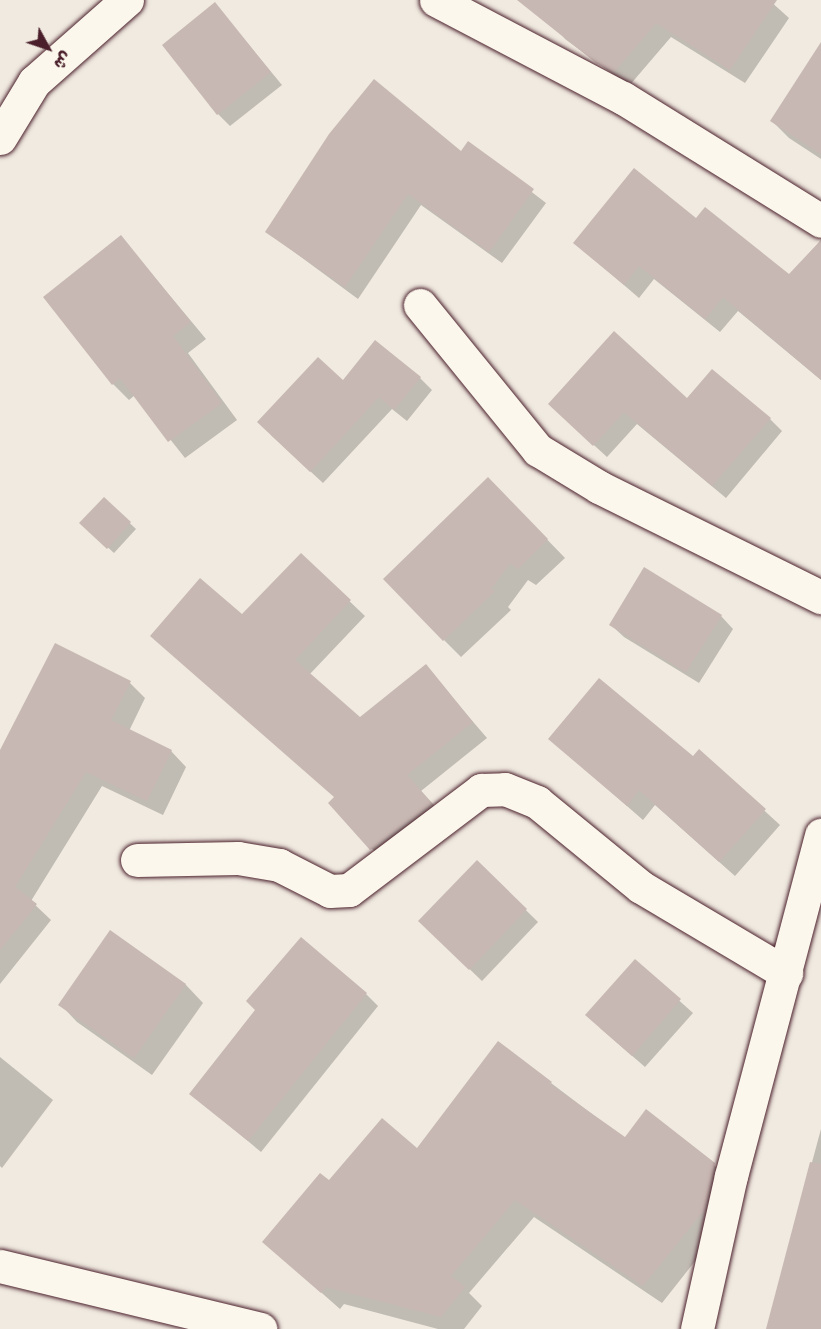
<!DOCTYPE html>
<html>
<head>
<meta charset="utf-8">
<style>
  body { margin:0 }
  #map { position:relative; width:821px; height:1329px; overflow:hidden; background:#f0eae0; font-family:"Indie Flower","Playpen Sans Arabic",sans-serif }
  div>[style] { position:absolute }
  [style*='--x'] { left:calc(var(--x)*1px); top:calc(var(--y)*1px); width:calc(var(--w)*1px); rotate:calc(var(--a)*1deg) }
  .shadow>* { inset:0; background:#0003 }
  .building>* { inset:0; background:#c8b8b3 }
  .roads { filter:drop-shadow(0 0 2px #4a1f2b) drop-shadow(0 0 2px #4a1f2b) }
  .minor>* { height:33px; margin:-16.5px; padding:0 16.5px; transform-origin:16.5px; border-radius:16.5px; background:#fbf7ec }
  span { translate:-50% -50%; white-space:nowrap; text-align:center; line-height:1.15; -webkit-text-stroke:6px #fbf7ec; paint-order:stroke }
  .north { position:absolute; left:18px; top:18px; width:60px; height:60px; -webkit-text-stroke:4px #fbf7ec; paint-order:stroke; rotate:130deg; font-size:16px; font-weight:700; line-height:24px; text-align:center; color:#4a1f2b }
  .north::after { content:''; display:block; margin:auto; width:21px; height:27px; background:#4a1f2b; clip-path:polygon(50% 0,100% 100%,50% 72%,0 100%) }
</style>
</head>
<body>
<div id="map">
  <div class="shadow">
    <i style="clip-path:polygon(533px 0,769px 0,789px 18px,745px 83px,671px 37px,629px 86px,565px 39px)"></i>
    <i style="clip-path:polygon(215px 4px,282px 85px,230px 126px,218px 114px)"></i>
    <i style="clip-path:polygon(821px 45px,821px 159px,789px 138px,772px 121px)"></i>
    <i style="clip-path:polygon(468px 143px,546px 203px,502px 263px,421px 205px,358px 299px,267px 232px,461px 153px)"></i>
    <i style="clip-path:polygon(696px 220px,789px 277px,821px 240px,821px 380px,738px 311px,720px 332px,654px 279px,639px 298px,575px 243px)"></i>
    <i style="clip-path:polygon(121px 237px,206px 339px,188px 353px,237px 420px,185px 458px,135px 395px,129px 400px,113px 384px)"></i>
    <i style="clip-path:polygon(420px 378px,432px 390px,407px 421px,392px 409px,323px 483px,271px 435px,343px 382px)"></i>
    <i style="clip-path:polygon(688px 400px,770px 419px,782px 431px,726px 498px,637px 424px,607px 457px,562px 416px)"></i>
    <i style="clip-path:polygon(505px 496px,565px 558px,536px 585px,528px 580px,508px 607px,511px 610px,461px 657px,444px 640px)"></i>
    <i style="clip-path:polygon(104px 499px,136px 529px,114px 553px,81px 523px)"></i>
    <i style="clip-path:polygon(301px 555px,365px 616px,309px 675px,360px 719px,425px 666px,487px 738px,421px 791px,446px 818px,386px 864px,330px 803px,335px 798px,242px 617px)"></i>
    <i style="clip-path:polygon(721px 616px,733px 629px,699px 683px,624px 637px,611px 625px)"></i>
    <i style="clip-path:polygon(130px 683px,145px 698px,129px 731px,171px 751px,186px 767px,163px 815px,102px 786px,31px 901px,51px 920px,0 984px,0 752px)"></i>
    <i style="clip-path:polygon(550px 739px,694px 758px,700px 752px,780px 825px,735px 876px,655px 805px,643px 820px)"></i>
    <i style="clip-path:polygon(477px 862px,538px 922px,482px 981px,432px 933px)"></i>
    <i style="clip-path:polygon(111px 932px,186px 985px,203px 1003px,152px 1075px,77px 1022px,60px 1004px)"></i>
    <i style="clip-path:polygon(635px 961px,693px 1013px,645px 1067px,600px 1028px)"></i>
    <i style="clip-path:polygon(366px 994px,378px 1006px,261px 1152px,191px 1094px)"></i>
    <i style="clip-path:polygon(0 1057px,53px 1100px,2px 1168px,0 1166px)"></i>
    <i style="clip-path:polygon(551px 1083px,625px 1139px,714px 1165px,732px 1183px,722px 1227px,662px 1303px,534px 1217px,469px 1293px,482px 1306px,464px 1329px,438px 1329px,344px 1304px,340px 1309px,264px 1242px,329px 1182px,417px 1150px)"></i>
    <i style="clip-path:polygon(821px 1129px,821px 1329px,767px 1329px)"></i>
  </div>
  <div class="building">
    <i style="clip-path:polygon(517px 0,777px 0,730px 70px,656px 23px,614px 72px,596px 63px)"></i>
    <i style="clip-path:polygon(215px 2px,271px 72px,217px 115px,162px 45px)"></i>
    <i style="clip-path:polygon(821px 42px,821px 154px,770px 121px)"></i>
    <i style="clip-path:polygon(374px 79px,461px 151px,468px 141px,534px 189px,489px 252px,408px 194px,345px 287px,265px 232px,329px 134px)"></i>
    <i style="clip-path:polygon(634px 168px,696px 218px,705px 207px,789px 274px,821px 240px,821px 380px,723px 297px,705px 319px,639px 266px,624px 285px,573px 243px)"></i>
    <i style="clip-path:polygon(121px 235px,191px 322px,173px 336px,222px 403px,168px 442px,120px 378px,112px 385px,43px 297px)"></i>
    <i style="clip-path:polygon(614px 331px,687px 398px,712px 369px,771px 418px,712px 486px,624px 412px,593px 446px,548px 404px)"></i>
    <i style="clip-path:polygon(375px 340px,421px 377px,394px 410px,379px 397px,310px 472px,257px 422px,318px 357px,343px 380px)"></i>
    <i style="clip-path:polygon(488px 477px,548px 539px,518px 569px,510px 563px,491px 589px,495px 591px,443px 641px,383px 579px)"></i>
    <i style="clip-path:polygon(104px 497px,131px 522px,107px 549px,79px 523px)"></i>
    <i style="clip-path:polygon(301px 553px,351px 600px,295px 660px,360px 717px,426px 664px,473px 722px,407px 775px,432px 803px,370px 850px,328px 803px,334px 797px,150px 636px,200px 578px,242px 614px)"></i>
    <i style="clip-path:polygon(644px 567px,722px 615px,686px 672px,609px 625px)"></i>
    <i style="clip-path:polygon(55px 643px,131px 681px,111px 720px,172px 750px,147px 801px,86px 772px,15px 887px,37px 904px,0 950px,0 750px)"></i>
    <i style="clip-path:polygon(599px 678px,693px 756px,699px 749px,766px 809px,719px 862px,639px 790px,627px 806px,548px 739px)"></i>
    <i style="clip-path:polygon(477px 860px,527px 909px,469px 970px,418px 921px)"></i>
    <i style="clip-path:polygon(110px 930px,186px 984px,134px 1058px,58px 1005px)"></i>
    <i style="clip-path:polygon(301px 937px,367px 993px,248px 1141px,189px 1094px,255px 1010px,246px 1001px)"></i>
    <i style="clip-path:polygon(635px 959px,681px 999px,632px 1056px,585px 1015px)"></i>
    <i style="clip-path:polygon(498px 1041px,552px 1082px,550px 1084px,625px 1137px,646px 1109px,715px 1163px,705px 1209px,643px 1286px,515px 1200px,451px 1276px,465px 1287px,441px 1317px,326px 1287px,321px 1293px,262px 1242px,320px 1173px,329px 1180px,382px 1118px,417px 1148px)"></i>
    <i style="clip-path:polygon(810px 1162px,821px 1164px,821px 1329px,766px 1329px)"></i>
  </div>
  <div class="roads">
    <div class="minor">
      <i style="--x:436;--y:0;--w:211;--a:27.7"></i>
      <i style="--x:623;--y:98;--w:233;--a:31.8"></i>
      <i style="--x:0;--y:138;--w:66;--a:-58.7"></i>
      <i style="--x:34;--y:82;--w:124;--a:-41.4"></i>
      <i style="--x:420;--y:305;--w:187;--a:50.9"></i>
      <i style="--x:538;--y:450;--w:71;--a:31.2"></i>
      <i style="--x:599;--y:487;--w:248;--a:26.4"></i>
      <i style="--x:137;--y:860;--w:101;--a:-1.1"></i>
      <i style="--x:238;--y:858;--w:42;--a:9.7"></i>
      <i style="--x:279;--y:865;--w:57;--a:27"></i>
      <i style="--x:330;--y:891;--w:19;--a:-3"></i>
      <i style="--x:349;--y:890;--w:166;--a:-37.1"></i>
      <i style="--x:481;--y:790;--w:24;--a:-2"></i>
      <i style="--x:505;--y:789;--w:35;--a:22"></i>
      <i style="--x:537;--y:802;--w:134;--a:39.3"></i>
      <i style="--x:641;--y:887;--w:169;--a:30.7"></i>
      <i style="--x:0;--y:1266;--w:268;--a:13.6"></i>
      <i style="--x:697;--y:1329;--w:157;--a:-77.5"></i>
      <i style="--x:731;--y:1176;--w:353;--a:-75.2"></i>
    </div>
  </div>
  <div class="north">ش</div>
</div>
</body>
</html>
